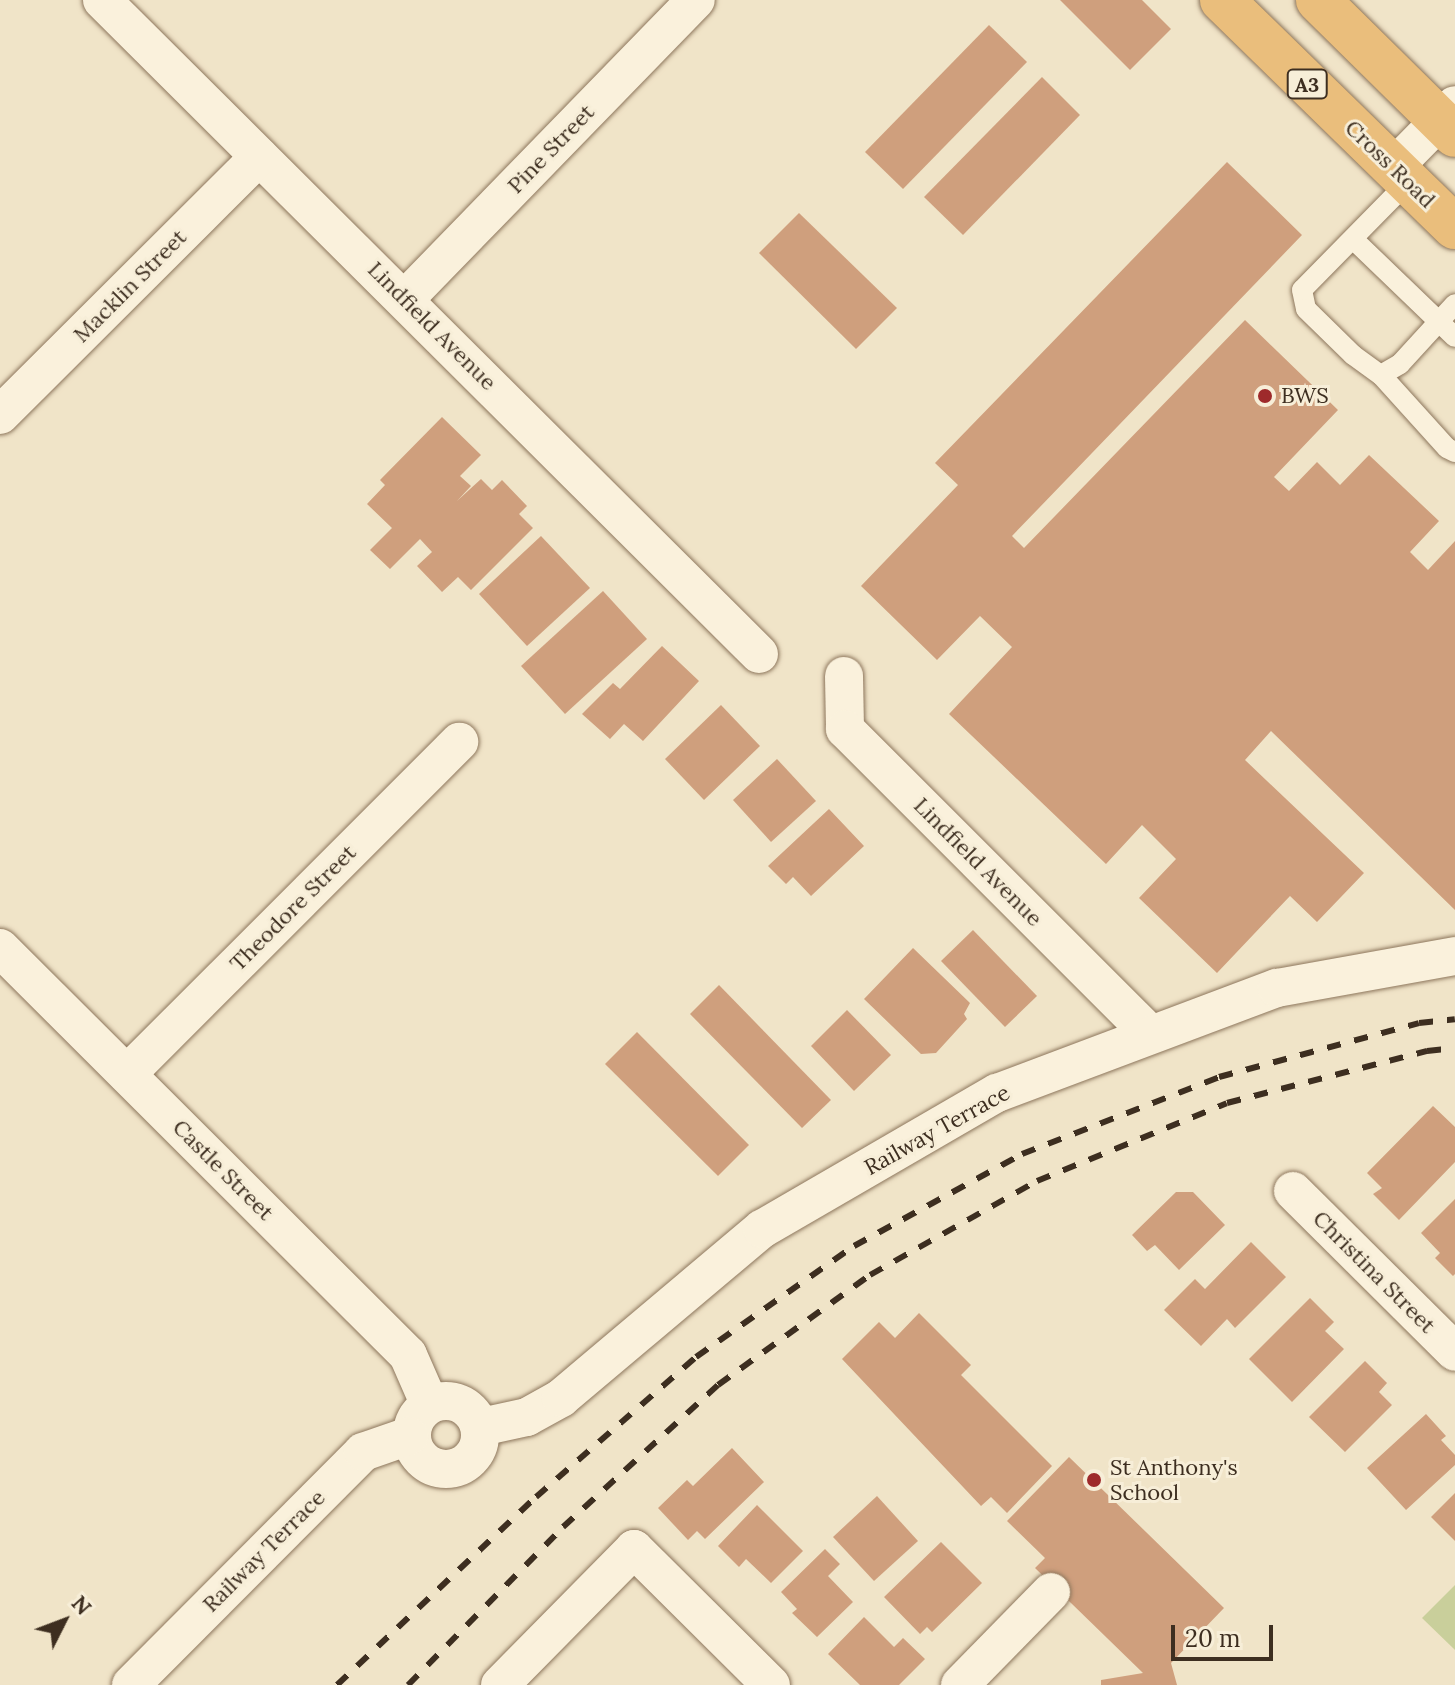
<!DOCTYPE html>
<html>
<head>
<meta charset="utf-8">
<style>
  body { margin:0 }
  #map { position:relative; width:1455px; height:1685px; overflow:hidden; background:#f0e4c8; font-family:Lora,serif }
  div>[style] { position:absolute }
  [style*='--x'] { left:calc(var(--x)*1px); top:calc(var(--y)*1px); width:calc(var(--w)*1px); rotate:calc(var(--a)*1deg) }
  .green>* { inset:0; background:#c9cf9b }
  .building>* { inset:0; background:#cf9f7d }
  .roads { filter:drop-shadow(0 0 2px #8d765c) drop-shadow(0 0 2px #8d765c) }
  .service>* { height:20px; margin:-10px; padding:0 10px; transform-origin:10px; border-radius:10px; background:#faf1dc }
  .minor>* { height:38px; margin:-19px; padding:0 19px; transform-origin:19px; border-radius:19px; background:#faf1dc }
  .minor>.ring { margin:-19px; padding:0; box-sizing:content-box; background:none; border:38px solid #faf1dc; border-radius:50% }
  .trunk>* { height:44px; margin:-22px; padding:0 22px; transform-origin:22px; border-radius:22px; background:#eabe7c }
  .rail>* { height:6px; margin-top:-3px; transform-origin:0; background:repeating-linear-gradient(90deg,#3d2e20 0 14px,transparent 0 28px) }
  .dots>* { width:22px; height:22px; translate:-50% -50%; box-sizing:border-box; border:4px solid #f7eed8; border-radius:50% }
  span { translate:-50% -50%; white-space:nowrap; text-align:center; line-height:1.15; -webkit-text-stroke:6px #f7eed8; paint-order:stroke }
  .shield-label span { padding:2px 6px; background:#f7eed8; border:2px solid; border-radius:6px; -webkit-text-stroke-width:0 }
  .shield-label { font-size:20px; color:#3d2e20; font-weight:700 }
  .street-label { font-size:22px; color:#3d2e20 }
  .poi-label { font-size:22px; color:#3d2e20 }
  .left { translate:0 -50%; text-align:left }
  .north { position:absolute; left:24px; top:1581px; width:80px; height:80px; -webkit-text-stroke:6px #f7eed8; paint-order:stroke; rotate:48deg; font-size:22px; font-weight:700; line-height:32px; text-align:center; color:#3d2e20 }
  .north::after { content:''; display:block; margin:auto; width:28px; height:36px; background:#3d2e20; clip-path:polygon(50% 0,100% 100%,50% 72%,0 100%) }
  .scale { position:absolute; left:1171px; top:1625px; width:102px; height:36px; box-sizing:border-box; border:4px solid #3d2e20; border-top:0; padding-left:10px; font-size:24px; line-height:28px; white-space:nowrap; color:#3d2e20; -webkit-text-stroke:6px #f7eed8; paint-order:stroke }
</style>
</head>
<body>
<div id="map">
  <div class="green">
    <i style="clip-path:polygon(1455px 1585px,1455px 1650px,1422px 1618px)"></i>
  </div>
  <div class="building">
    <i style="clip-path:polygon(1060px 0,1142px 0,1171px 29px,1130px 70px)"></i>
    <i style="clip-path:polygon(989px 25px,1027px 62px,903px 189px,865px 152px)"></i>
    <i style="clip-path:polygon(1042px 77px,1080px 115px,963px 235px,924px 197px)"></i>
    <i style="clip-path:polygon(1227px 162px,1302px 235px,1012px 536px,1024px 548px,1245px 320px,1338px 410px,1274px 477px,1289px 491px,1317px 462px,1340px 485px,1369px 455px,1439px 521px,1410px 552px,1428px 570px,1455px 541px,1455px 910px,1271px 731px,1245px 760px,1364px 873px,1317px 922px,1290px 896px,1217px 973px,1139px 898px,1176px 859px,1142px 825px,1106px 864px,949px 714px,1012px 647px,980px 616px,937px 660px,861px 586px,958px 485px,935px 463px)"></i>
    <i style="clip-path:polygon(799px 213px,897px 308px,856px 349px,759px 253px)"></i>
    <i style="clip-path:polygon(442px 417px,481px 455px,460px 476px,471px 486px,457px 501px,481px 479px,492px 490px,502px 480px,527px 506px,519px 514px,533px 528px,471px 590px,458px 577px,442px 592px,417px 566px,432px 552px,420px 539px,390px 569px,370px 550px,392px 528px,367px 504px,385px 485px,380px 480px)"></i>
    <i style="clip-path:polygon(541px 536px,590px 588px,527px 646px,479px 594px)"></i>
    <i style="clip-path:polygon(603px 591px,647px 639px,565px 714px,521px 666px)"></i>
    <i style="clip-path:polygon(662px 646px,699px 681px,643px 741px,624px 724px,610px 739px,582px 714px,613px 683px,620px 689px)"></i>
    <i style="clip-path:polygon(721px 705px,760px 746px,704px 800px,665px 759px)"></i>
    <i style="clip-path:polygon(777px 759px,816px 801px,771px 842px,733px 800px)"></i>
    <i style="clip-path:polygon(829px 809px,864px 846px,811px 896px,793px 877px,786px 884px,768px 866px)"></i>
    <i style="clip-path:polygon(973px 930px,1037px 996px,1005px 1027px,941px 961px)"></i>
    <i style="clip-path:polygon(913px 948px,970px 1003px,964px 1014px,967px 1019px,936px 1053px,921px 1054px,864px 999px)"></i>
    <i style="clip-path:polygon(719px 985px,831px 1100px,802px 1128px,690px 1014px)"></i>
    <i style="clip-path:polygon(847px 1010px,891px 1055px,854px 1091px,811px 1046px)"></i>
    <i style="clip-path:polygon(637px 1032px,749px 1145px,718px 1176px,605px 1064px)"></i>
    <i style="clip-path:polygon(1433px 1106px,1455px 1127px,1455px 1162px,1399px 1220px,1373px 1194px,1382px 1188px,1367px 1173px)"></i>
    <i style="clip-path:polygon(1176px 1192px,1193px 1192px,1225px 1225px,1179px 1270px,1155px 1245px,1147px 1251px,1132px 1235px)"></i>
    <i style="clip-path:polygon(1455px 1199px,1455px 1274px,1453px 1276px,1435px 1258px,1440px 1253px,1421px 1233px)"></i>
    <i style="clip-path:polygon(1251px 1242px,1286px 1277px,1235px 1328px,1227px 1319px,1201px 1346px,1164px 1310px,1195px 1279px,1205px 1289px)"></i>
    <i style="clip-path:polygon(1310px 1298px,1334px 1322px,1325px 1331px,1344px 1349px,1292px 1402px,1249px 1359px)"></i>
    <i style="clip-path:polygon(919px 1313px,971px 1365px,961px 1375px,1052px 1466px,1007px 1513px,991px 1497px,981px 1506px,842px 1359px,879px 1322px,895px 1338px)"></i>
    <i style="clip-path:polygon(1365px 1361px,1387px 1383px,1379px 1392px,1392px 1405px,1345px 1452px,1309px 1417px)"></i>
    <i style="clip-path:polygon(1426px 1414px,1446px 1436px,1441px 1440px,1455px 1455px,1455px 1465px,1406px 1510px,1367px 1468px)"></i>
    <i style="clip-path:polygon(732px 1448px,764px 1482px,705px 1539px,697px 1531px,688px 1540px,658px 1508px,687px 1480px,693px 1486px)"></i>
    <i style="clip-path:polygon(1069px 1457px,1224px 1608px,1171px 1663px,1177px 1685px,1101px 1685px,1101px 1680px,1143px 1673px,1035px 1568px,1045px 1558px,1007px 1521px)"></i>
    <i style="clip-path:polygon(1455px 1493px,1455px 1541px,1431px 1517px)"></i>
    <i style="clip-path:polygon(877px 1496px,918px 1541px,874px 1581px,833px 1537px)"></i>
    <i style="clip-path:polygon(757px 1505px,803px 1551px,771px 1583px,746px 1559px,739px 1567px,718px 1546px)"></i>
    <i style="clip-path:polygon(941px 1542px,982px 1583px,932px 1632px,927px 1627px,920px 1634px,884px 1597px)"></i>
    <i style="clip-path:polygon(825px 1549px,840px 1564px,828px 1576px,853px 1602px,817px 1637px,792px 1613px,797px 1609px,781px 1592px)"></i>
    <i style="clip-path:polygon(864px 1617px,894px 1647px,903px 1638px,925px 1659px,899px 1685px,860px 1685px,828px 1654px)"></i>
  </div>
  <div class="roads">
    <div class="service">
      <i style="--x:1408;--y:182;--w:151;--a:134.5"></i>
      <i style="--x:1302;--y:290;--w:19;--a:78"></i>
      <i style="--x:1306;--y:309;--w:66;--a:44.4"></i>
      <i style="--x:1353;--y:355;--w:34;--a:36"></i>
      <i style="--x:1381;--y:375;--w:22;--a:-30"></i>
      <i style="--x:1400;--y:364;--w:81;--a:-47.5"></i>
      <i style="--x:1353;--y:239;--w:141;--a:43.9"></i>
      <i style="--x:1381;--y:375;--w:98;--a:47.9"></i>
      <i style="--x:1447;--y:448;--w:9;--a:27"></i>
    </div>
    <div class="minor">
      <i style="--x:102;--y:0;--w:927;--a:44.87"></i>
      <i style="--x:1393;--y:168;--w:88;--a:-45.5"></i>
      <i style="--x:405;--y:299;--w:417;--a:-45.8"></i>
      <i style="--x:0;--y:415;--w:366;--a:-44.9"></i>
      <i style="--x:844;--y:676;--w:53;--a:88.9"></i>
      <i style="--x:845;--y:729;--w:430;--a:45"></i>
      <i style="--x:0;--y:948;--w:576;--a:44.93"></i>
      <i style="--x:408;--y:1355;--w:52;--a:66.4"></i>
      <i style="--x:127;--y:1074;--w:470;--a:-45"></i>
      <i style="--x:1293;--y:1191;--w:228;--a:44.8"></i>
      <i class="ring" style="left:412px;top:1401px;width:30px;height:30px"></i>
      <i style="--x:481;--y:1427;--w:47;--a:-12.3"></i>
      <i style="--x:527;--y:1417;--w:39;--a:-29"></i>
      <i style="--x:561;--y:1398;--w:263;--a:-40.1"></i>
      <i style="--x:762;--y:1229;--w:272;--a:-30.1"></i>
      <i style="--x:997;--y:1093;--w:299;--a:-20.6"></i>
      <i style="--x:1277;--y:988;--w:181;--a:-10.2"></i>
      <i style="--x:131;--y:1685;--w:329;--a:-45.1"></i>
      <i style="--x:363;--y:1452;--w:49;--a:-19.2"></i>
      <i style="--x:500;--y:1685;--w:191;--a:-45.4"></i>
      <i style="--x:634;--y:1549;--w:193;--a:44.8"></i>
      <i style="--x:960;--y:1685;--w:130;--a:-45.6"></i>
    </div>
    <div class="trunk">
      <i style="--x:1222;--y:0;--w:325;--a:44.3"></i>
      <i style="--x:1318;--y:0;--w:192;--a:44.6"></i>
    </div>
  </div>
  <div class="rail">
    <i style="--x:337;--y:1685;--w:274;--a:-43.4"></i>
    <i style="--x:536;--y:1497;--w:213;--a:-41.2"></i>
    <i style="--x:696;--y:1357;--w:193;--a:-35.1"></i>
    <i style="--x:854;--y:1246;--w:192;--a:-28.7"></i>
    <i style="--x:1022;--y:1154;--w:212;--a:-21.3"></i>
    <i style="--x:1219;--y:1077;--w:207;--a:-15.1"></i>
    <i style="--x:1419;--y:1023;--w:36;--a:-6"></i>
    <i style="--x:408;--y:1685;--w:221;--a:-45.5"></i>
    <i style="--x:563;--y:1527;--w:210;--a:-42.5"></i>
    <i style="--x:718;--y:1385;--w:188;--a:-35.9"></i>
    <i style="--x:870;--y:1275;--w:192;--a:-29.4"></i>
    <i style="--x:1037;--y:1181;--w:205;--a:-22.3"></i>
    <i style="--x:1227;--y:1103;--w:207;--a:-14.6"></i>
    <i style="--x:1427;--y:1051;--w:28;--a:-6"></i>
  </div>
  <div class="dots">
    <i style="left:1265px;top:396px;background:#9e2a2b"></i>
    <i style="left:1094px;top:1480px;background:#9e2a2b"></i>
  </div>
  <div class="shield-label">
    <span style="left:1307px;top:84px">A3</span>
  </div>
  <div class="street-label">
    <span style="left:551px;top:149px;rotate:-46deg">Pine Street</span>
    <span style="left:1390px;top:164px;rotate:44deg">Cross Road</span>
    <span style="left:130px;top:286px;rotate:-45deg">Macklin Street</span>
    <span style="left:432px;top:326px;rotate:45deg">Lindfield Avenue</span>
    <span style="left:978px;top:862px;rotate:45deg">Lindfield Avenue</span>
    <span style="left:293px;top:908px;rotate:-45deg">Theodore Street</span>
    <span style="left:937px;top:1130px;rotate:-29deg">Railway Terrace</span>
    <span style="left:223px;top:1170px;rotate:45deg">Castle Street</span>
    <span style="left:1374px;top:1272px;rotate:45deg">Christina Street</span>
    <span style="left:264px;top:1551px;rotate:-45deg">Railway Terrace</span>
  </div>
  <div class="poi-label">
    <span class="left" style="left:1281px;top:396px">BWS</span>
    <span class="left" style="left:1110px;top:1480px">St Anthony's<br>School</span>
  </div>
  <div class="north">N</div>
  <div class="scale">20 m</div>
</div>
</body>
</html>
